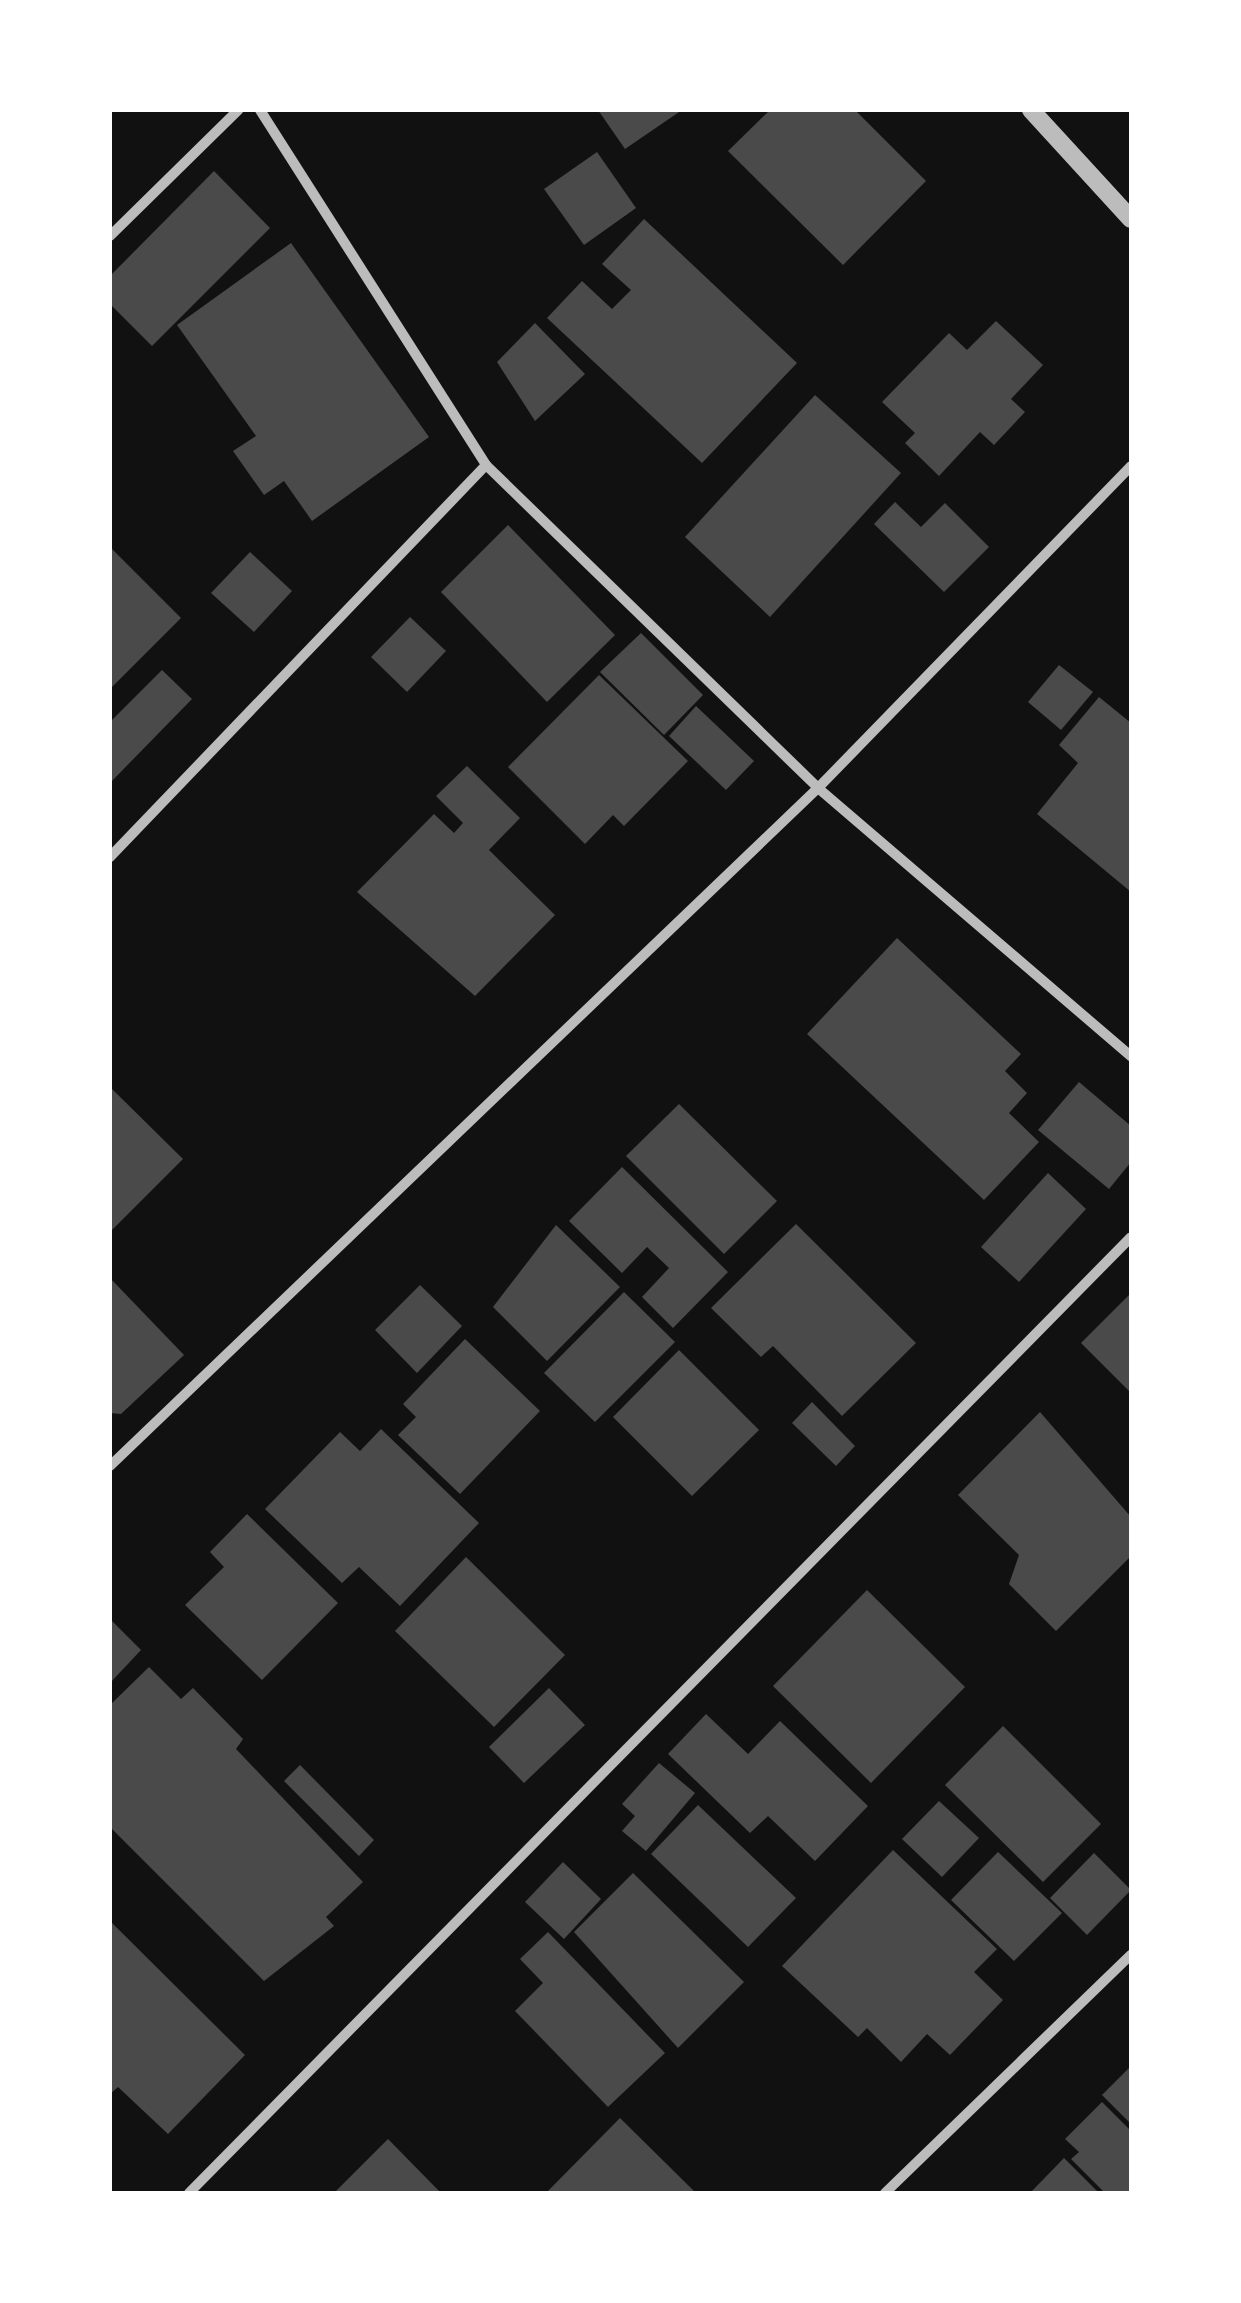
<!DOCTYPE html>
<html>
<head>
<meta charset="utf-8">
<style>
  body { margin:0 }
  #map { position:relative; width:1241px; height:2303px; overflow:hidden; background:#111; font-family:"Public Sans",sans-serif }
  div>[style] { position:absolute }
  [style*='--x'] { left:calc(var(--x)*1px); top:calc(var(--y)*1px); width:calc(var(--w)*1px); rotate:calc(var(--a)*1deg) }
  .building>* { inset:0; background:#4a4a4a }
  .minor>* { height:10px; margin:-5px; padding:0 5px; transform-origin:5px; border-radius:5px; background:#bcbcbc }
  .tertiary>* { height:18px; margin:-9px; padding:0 9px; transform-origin:9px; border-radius:9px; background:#bcbcbc }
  span { translate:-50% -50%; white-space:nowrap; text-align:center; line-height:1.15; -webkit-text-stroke:9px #fff; paint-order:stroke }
  .frame { position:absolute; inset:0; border:112px solid #fff; pointer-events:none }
</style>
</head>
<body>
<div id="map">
  <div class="building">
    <i style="clip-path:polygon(598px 110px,682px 110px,625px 149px)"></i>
    <i style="clip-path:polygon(770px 110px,855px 110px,926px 181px,843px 265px,728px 151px)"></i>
    <i style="clip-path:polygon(597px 152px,636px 208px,584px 245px,544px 189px)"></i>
    <i style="clip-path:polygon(214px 171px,270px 228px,152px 346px,110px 304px,110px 276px)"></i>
    <i style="clip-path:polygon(644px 219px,797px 363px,702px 463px,547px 318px,582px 281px,612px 309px,631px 290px,602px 264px)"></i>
    <i style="clip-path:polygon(291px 243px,429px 437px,312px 521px,284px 481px,264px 495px,233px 451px,256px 436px,177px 325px)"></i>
    <i style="clip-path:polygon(996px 321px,1043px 365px,1011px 399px,1025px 412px,994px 445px,980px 432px,939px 476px,905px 443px,915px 433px,882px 402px,949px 333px,967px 350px)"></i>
    <i style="clip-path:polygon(535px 323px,585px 374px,535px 421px,497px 362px)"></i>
    <i style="clip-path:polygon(815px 395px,901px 473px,770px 617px,685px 537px)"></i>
    <i style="clip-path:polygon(895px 502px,921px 527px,945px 503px,989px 547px,944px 592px,874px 524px)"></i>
    <i style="clip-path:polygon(508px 525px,615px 635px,547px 702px,441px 592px)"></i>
    <i style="clip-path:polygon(110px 547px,181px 618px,110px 689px)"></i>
    <i style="clip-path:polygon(250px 552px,292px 591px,254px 632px,211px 593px)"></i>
    <i style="clip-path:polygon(410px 617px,446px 651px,407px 692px,371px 657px)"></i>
    <i style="clip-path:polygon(641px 633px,703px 695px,664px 735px,600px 672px)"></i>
    <i style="clip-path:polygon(1059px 665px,1093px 692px,1061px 730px,1028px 702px)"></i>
    <i style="clip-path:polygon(162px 670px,192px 699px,110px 783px,110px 722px)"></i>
    <i style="clip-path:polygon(599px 675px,688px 761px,624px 826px,613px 815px,585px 844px,508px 767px)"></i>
    <i style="clip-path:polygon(1099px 697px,1131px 723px,1131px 892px,1037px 814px,1078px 763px,1059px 745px)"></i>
    <i style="clip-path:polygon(696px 706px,754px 761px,726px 790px,669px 736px)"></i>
    <i style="clip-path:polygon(467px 766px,520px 818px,489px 850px,555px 915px,475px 996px,357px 892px,434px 814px,454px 833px,463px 823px,436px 796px)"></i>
    <i style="clip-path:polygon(897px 938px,1021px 1054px,1005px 1071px,1027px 1093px,1009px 1113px,1039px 1142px,984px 1200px,807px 1034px)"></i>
    <i style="clip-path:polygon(1079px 1082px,1131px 1126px,1131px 1162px,1109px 1189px,1038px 1130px)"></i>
    <i style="clip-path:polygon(110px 1087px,183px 1159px,110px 1232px)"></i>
    <i style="clip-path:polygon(679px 1104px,777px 1201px,724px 1254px,626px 1156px)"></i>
    <i style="clip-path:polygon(622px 1167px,728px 1272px,673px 1328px,642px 1297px,669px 1268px,647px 1247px,622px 1273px,569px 1221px)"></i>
    <i style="clip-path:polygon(1048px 1173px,1086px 1209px,1019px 1282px,981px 1247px)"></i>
    <i style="clip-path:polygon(796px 1224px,916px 1343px,842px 1416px,773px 1346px,761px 1357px,711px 1308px)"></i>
    <i style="clip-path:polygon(556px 1225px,620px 1287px,547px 1361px,493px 1307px)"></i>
    <i style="clip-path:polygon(110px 1278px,184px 1355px,121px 1414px,110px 1413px)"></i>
    <i style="clip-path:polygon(420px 1285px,462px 1326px,417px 1373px,375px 1330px)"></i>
    <i style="clip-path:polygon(624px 1292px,675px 1342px,595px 1422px,544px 1373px)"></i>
    <i style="clip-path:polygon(1131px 1293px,1131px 1393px,1081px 1343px)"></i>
    <i style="clip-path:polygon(465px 1339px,540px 1411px,460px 1494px,398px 1435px,416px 1417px,403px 1404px)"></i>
    <i style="clip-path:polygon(679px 1350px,759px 1430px,692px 1496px,613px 1417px)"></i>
    <i style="clip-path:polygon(812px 1402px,855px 1446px,836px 1466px,792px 1423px)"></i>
    <i style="clip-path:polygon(1040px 1412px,1131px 1517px,1131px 1556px,1056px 1631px,1009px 1584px,1019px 1555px,958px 1495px)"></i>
    <i style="clip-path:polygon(381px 1429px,479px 1523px,400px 1606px,359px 1567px,342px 1583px,265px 1509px,340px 1432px,360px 1451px)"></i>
    <i style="clip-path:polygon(247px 1514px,338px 1603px,262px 1680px,185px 1605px,224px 1567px,210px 1552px)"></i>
    <i style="clip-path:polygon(466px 1557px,565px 1655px,494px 1727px,395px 1631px)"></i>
    <i style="clip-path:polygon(867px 1590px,965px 1687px,871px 1783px,773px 1686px)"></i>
    <i style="clip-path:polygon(110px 1619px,141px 1650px,110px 1683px)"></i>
    <i style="clip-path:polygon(149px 1667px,181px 1699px,193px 1688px,243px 1739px,236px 1749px,363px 1882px,326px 1917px,334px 1926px,264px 1981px,110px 1827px,110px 1705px)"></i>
    <i style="clip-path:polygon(549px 1688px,585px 1725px,524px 1783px,489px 1747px)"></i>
    <i style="clip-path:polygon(706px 1714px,748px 1754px,780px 1721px,868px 1806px,815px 1861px,768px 1816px,750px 1833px,668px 1754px)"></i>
    <i style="clip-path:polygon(1003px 1726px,1101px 1824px,1043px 1882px,945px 1785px)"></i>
    <i style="clip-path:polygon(659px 1763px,695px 1793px,646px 1851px,622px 1831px,635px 1816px,622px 1804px)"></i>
    <i style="clip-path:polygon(300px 1765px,374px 1840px,359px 1856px,284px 1781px)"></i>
    <i style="clip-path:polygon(939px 1801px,979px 1838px,942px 1877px,902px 1839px)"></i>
    <i style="clip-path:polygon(698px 1805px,796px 1898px,748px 1947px,651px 1854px)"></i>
    <i style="clip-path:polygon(893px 1850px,997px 1949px,974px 1972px,1003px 2000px,950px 2055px,927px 2034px,901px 2062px,867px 2028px,858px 2037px,782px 1966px)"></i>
    <i style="clip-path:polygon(998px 1852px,1062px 1913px,1014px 1961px,951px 1900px)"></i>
    <i style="clip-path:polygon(1094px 1853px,1131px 1890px,1087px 1935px,1050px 1898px)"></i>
    <i style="clip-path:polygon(563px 1862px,601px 1899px,564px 1939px,525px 1902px)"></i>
    <i style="clip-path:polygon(633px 1873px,744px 1982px,678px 2048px,574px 1932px)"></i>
    <i style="clip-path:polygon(110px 1921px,245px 2055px,168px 2134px,118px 2087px,110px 2094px)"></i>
    <i style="clip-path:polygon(548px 1932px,665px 2053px,608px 2107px,515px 2011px,543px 1983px,520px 1959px)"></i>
    <i style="clip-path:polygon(1131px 2066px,1131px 2124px,1102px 2095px)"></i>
    <i style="clip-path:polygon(1102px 2102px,1131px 2131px,1131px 2193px,1105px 2193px,1071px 2159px,1079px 2152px,1065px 2139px)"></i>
    <i style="clip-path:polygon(620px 2118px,696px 2193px,546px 2193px)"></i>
    <i style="clip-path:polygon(388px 2139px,441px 2193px,334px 2193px)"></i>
    <i style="clip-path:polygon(1064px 2158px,1099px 2193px,1030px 2193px)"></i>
  </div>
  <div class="minor">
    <i style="--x:260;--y:110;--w:421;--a:57.5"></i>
    <i style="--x:486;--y:465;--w:463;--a:44.2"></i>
    <i style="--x:818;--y:788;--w:412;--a:40.6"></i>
    <i style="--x:110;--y:236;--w:180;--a:-44.5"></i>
    <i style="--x:110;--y:857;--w:543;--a:-46.19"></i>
    <i style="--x:110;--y:1466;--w:980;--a:-43.76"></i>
    <i style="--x:818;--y:788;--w:449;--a:-45.8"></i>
    <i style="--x:189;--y:2193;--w:1342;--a:-45.42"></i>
    <i style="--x:885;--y:2193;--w:342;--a:-44.1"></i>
  </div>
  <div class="tertiary">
    <i style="--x:1031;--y:110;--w:148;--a:47.5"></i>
  </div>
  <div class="frame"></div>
</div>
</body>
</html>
